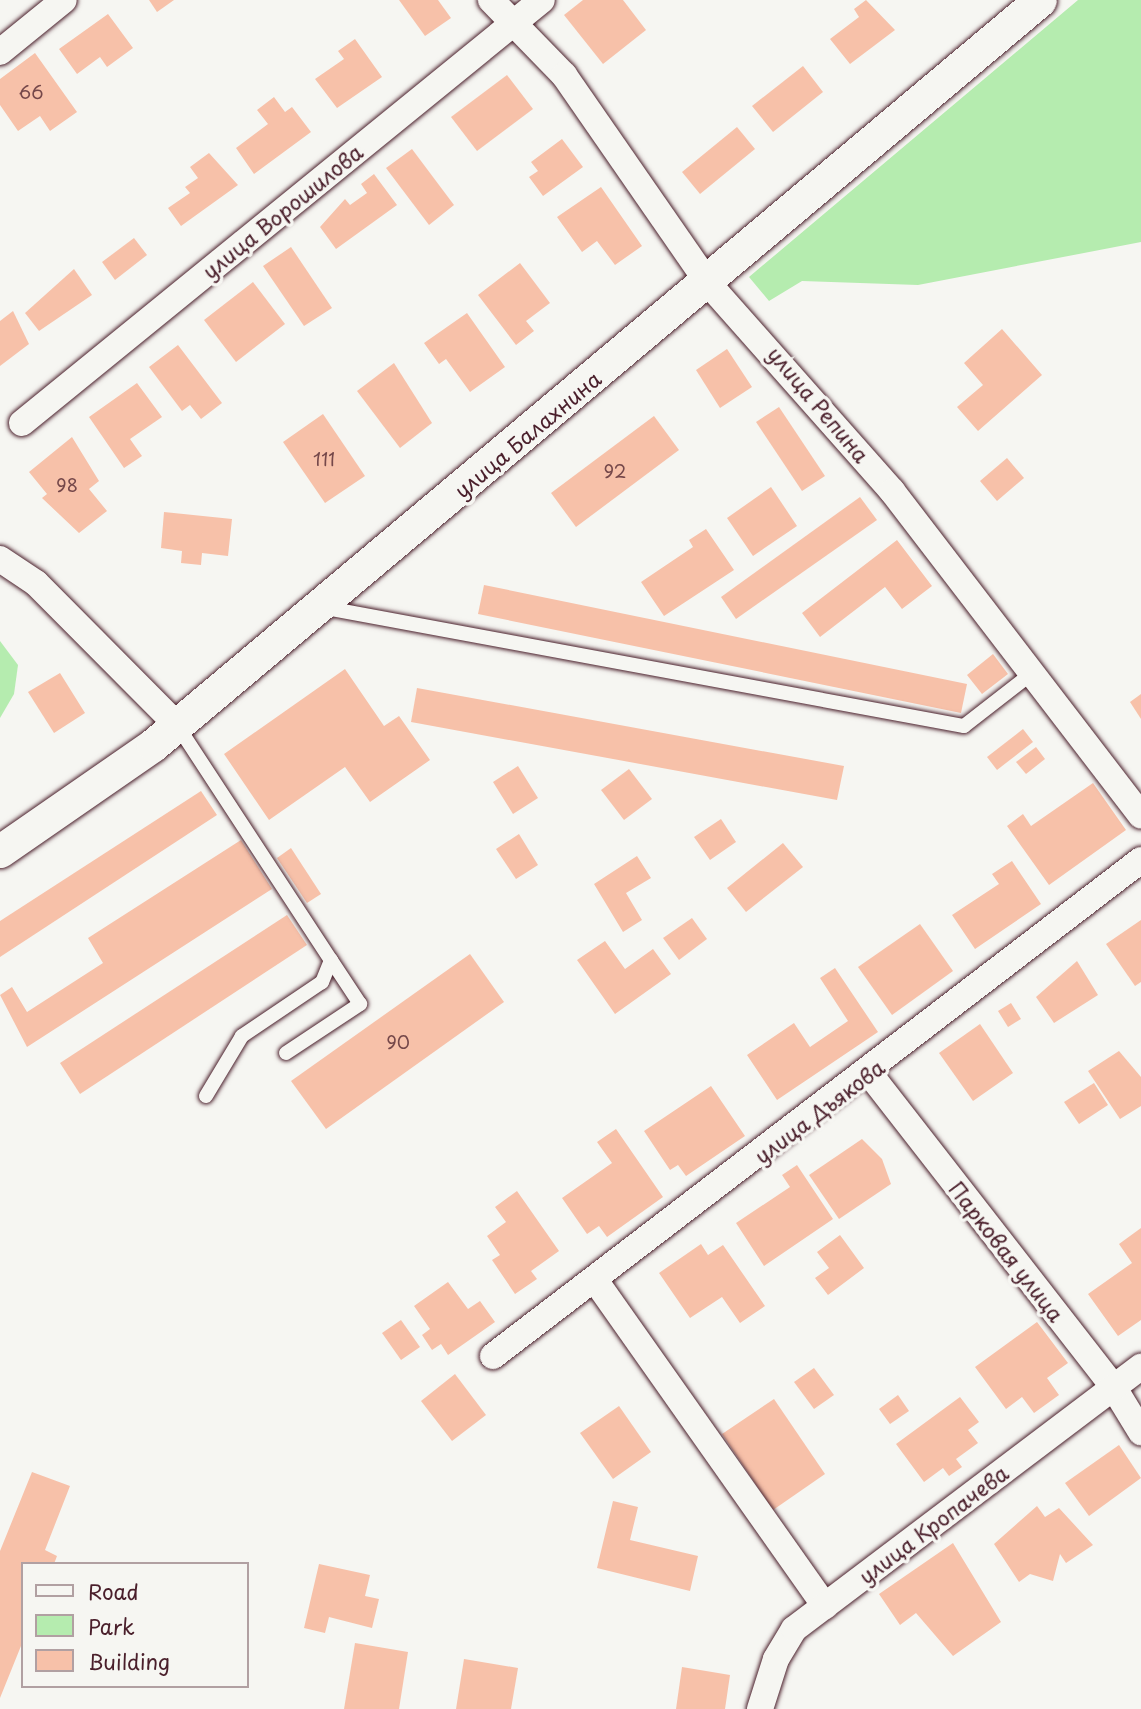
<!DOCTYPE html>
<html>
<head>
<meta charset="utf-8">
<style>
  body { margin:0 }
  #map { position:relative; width:1141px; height:1709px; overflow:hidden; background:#f6f6f2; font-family:"Playpen Sans",sans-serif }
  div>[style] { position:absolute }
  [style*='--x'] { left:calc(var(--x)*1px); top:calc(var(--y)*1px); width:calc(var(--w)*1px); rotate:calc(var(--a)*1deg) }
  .green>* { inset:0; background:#b5ecaf }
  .building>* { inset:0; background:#f7c1a9 }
  .roads { filter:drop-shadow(0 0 2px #4a1f2b) drop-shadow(0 0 2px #4a1f2b) }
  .service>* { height:14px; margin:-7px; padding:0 7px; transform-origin:7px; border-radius:7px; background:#f6f6f2 }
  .minor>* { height:26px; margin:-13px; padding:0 13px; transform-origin:13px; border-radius:13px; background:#f6f6f2 }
  .tertiary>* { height:33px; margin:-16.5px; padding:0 16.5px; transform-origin:16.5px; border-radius:16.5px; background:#f6f6f2 }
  span { translate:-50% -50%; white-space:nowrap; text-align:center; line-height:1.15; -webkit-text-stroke:7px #f6f6f2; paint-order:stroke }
  .number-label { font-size:18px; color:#75484a }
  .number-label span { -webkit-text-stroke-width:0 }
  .street-label { font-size:21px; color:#4a1f2b }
  .legend { position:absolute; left:21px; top:1562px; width:228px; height:126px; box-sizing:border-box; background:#f6f6f2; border:2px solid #b1a0a2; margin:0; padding:9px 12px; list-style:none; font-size:21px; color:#4a1f2b }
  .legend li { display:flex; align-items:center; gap:14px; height:35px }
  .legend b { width:35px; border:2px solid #b1a0a2 }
</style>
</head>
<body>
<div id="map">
  <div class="green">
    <i style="clip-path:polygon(1078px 0,1141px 0,1141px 242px,918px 285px,802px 281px,769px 301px,749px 277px)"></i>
    <i style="clip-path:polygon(0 641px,18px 665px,14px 694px,0 718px)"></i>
  </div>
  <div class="building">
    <i style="clip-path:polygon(149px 0,174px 0,157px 12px)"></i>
    <i style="clip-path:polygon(399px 0,438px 0,451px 18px,425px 36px)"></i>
    <i style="clip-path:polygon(583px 0,623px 0,646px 30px,603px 64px,564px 15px)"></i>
    <i style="clip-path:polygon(866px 0,895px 30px,850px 64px,830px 39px,859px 17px,854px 9px)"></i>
    <i style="clip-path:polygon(108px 14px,133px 48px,107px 67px,100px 57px,77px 74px,59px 49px)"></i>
    <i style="clip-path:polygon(355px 39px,382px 77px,337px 108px,315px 79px,344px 59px,338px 51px)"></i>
    <i style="clip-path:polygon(35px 53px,77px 112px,50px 131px,40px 116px,18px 131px,0 105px,0 79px)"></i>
    <i style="clip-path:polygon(803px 66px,823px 92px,773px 132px,752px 106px)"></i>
    <i style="clip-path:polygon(507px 75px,533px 109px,477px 151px,451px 117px)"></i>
    <i style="clip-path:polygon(274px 97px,285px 112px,292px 107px,311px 132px,254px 174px,236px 148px,268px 124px,257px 110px)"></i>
    <i style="clip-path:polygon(737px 127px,755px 149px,700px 194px,682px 172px)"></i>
    <i style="clip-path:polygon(562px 139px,583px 167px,543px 196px,529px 177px,538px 171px,531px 162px)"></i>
    <i style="clip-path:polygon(412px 149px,454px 205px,429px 225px,386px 168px)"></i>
    <i style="clip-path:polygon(209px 153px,238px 185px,181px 226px,168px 208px,190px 193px,185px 187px,198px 178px,190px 167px)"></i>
    <i style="clip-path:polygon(374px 174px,397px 205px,336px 249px,320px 227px,345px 199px,350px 205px,367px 193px,361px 184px)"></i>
    <i style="clip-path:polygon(601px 187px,642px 246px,615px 265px,597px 241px,582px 252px,557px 217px)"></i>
    <i style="clip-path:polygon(134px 238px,147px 255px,115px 280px,102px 262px)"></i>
    <i style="clip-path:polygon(291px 247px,332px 308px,304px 326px,263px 266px)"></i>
    <i style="clip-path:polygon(520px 263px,550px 303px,526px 321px,534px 331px,516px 345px,478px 295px)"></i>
    <i style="clip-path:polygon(74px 269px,92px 295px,39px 331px,25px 313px)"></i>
    <i style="clip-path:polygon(253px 282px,285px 324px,236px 362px,204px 320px)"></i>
    <i style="clip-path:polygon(13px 311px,29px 344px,0 366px,0 321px)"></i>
    <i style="clip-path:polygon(467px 313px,505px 367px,470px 392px,446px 359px,439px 364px,424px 343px)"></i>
    <i style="clip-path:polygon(1002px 329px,1042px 375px,978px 431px,957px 407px,983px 385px,964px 363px)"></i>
    <i style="clip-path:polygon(178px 345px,222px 403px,201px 419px,190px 405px,182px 411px,149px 367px)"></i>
    <i style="clip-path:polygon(727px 349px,752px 387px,720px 408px,696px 370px)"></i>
    <i style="clip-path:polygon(394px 363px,432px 423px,400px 448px,357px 391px)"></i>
    <i style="clip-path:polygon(137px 383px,162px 417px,130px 439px,142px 456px,124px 468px,89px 417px)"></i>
    <i style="clip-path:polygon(779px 407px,825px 476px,802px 491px,756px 422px)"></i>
    <i style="clip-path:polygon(323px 414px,365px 476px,325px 503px,283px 442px)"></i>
    <i style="clip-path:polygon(654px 416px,679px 450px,576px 527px,551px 493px)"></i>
    <i style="clip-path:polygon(72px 437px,99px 481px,89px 489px,107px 511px,79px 533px,42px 498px,47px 494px,29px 472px)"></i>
    <i style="clip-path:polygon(1007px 458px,1024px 478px,997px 501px,980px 481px)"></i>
    <i style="clip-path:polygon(771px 487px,797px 526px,753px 556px,727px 518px)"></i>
    <i style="clip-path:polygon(860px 497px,877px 520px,736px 619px,721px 597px)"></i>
    <i style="clip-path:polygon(164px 512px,232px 519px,228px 556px,202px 553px,201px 565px,181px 563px,182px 551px,161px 548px)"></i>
    <i style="clip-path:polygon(706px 529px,734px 570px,664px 616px,641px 582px,693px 547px,689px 540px)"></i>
    <i style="clip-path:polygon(897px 540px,932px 586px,902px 609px,885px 587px,820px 637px,802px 613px)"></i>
    <i style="clip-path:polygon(484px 585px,967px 684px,961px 713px,478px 614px)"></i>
    <i style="clip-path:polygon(993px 654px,1008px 674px,982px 694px,967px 675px)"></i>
    <i style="clip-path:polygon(345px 669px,384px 726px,399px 716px,430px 760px,370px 802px,345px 767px,269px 820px,224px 754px)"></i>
    <i style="clip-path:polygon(60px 673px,85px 713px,54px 733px,28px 692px)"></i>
    <i style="clip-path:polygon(417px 688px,844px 766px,837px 800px,411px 722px)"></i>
    <i style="clip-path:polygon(1141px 694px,1141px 719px,1130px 702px)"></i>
    <i style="clip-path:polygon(1023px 729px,1033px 742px,997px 770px,987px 757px)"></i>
    <i style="clip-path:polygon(1036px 747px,1045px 759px,1026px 774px,1016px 762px)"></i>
    <i style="clip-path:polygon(518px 766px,538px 798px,513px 814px,493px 782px)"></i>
    <i style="clip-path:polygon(629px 769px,652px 799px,624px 820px,601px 790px)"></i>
    <i style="clip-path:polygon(1093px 783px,1126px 830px,1049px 885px,1007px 826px,1023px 814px,1031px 826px)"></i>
    <i style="clip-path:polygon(201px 791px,217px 815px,0 957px,0 921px)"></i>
    <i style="clip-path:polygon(721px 819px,736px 842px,710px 860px,694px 837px)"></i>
    <i style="clip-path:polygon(519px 834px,538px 865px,516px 879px,496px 849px)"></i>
    <i style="clip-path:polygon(241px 840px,272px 889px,27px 1047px,0 995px,12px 987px,27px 1012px,103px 963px,88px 938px)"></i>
    <i style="clip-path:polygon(783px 843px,803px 867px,746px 912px,727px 888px)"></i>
    <i style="clip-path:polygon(291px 848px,321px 894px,307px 903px,277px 858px)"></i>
    <i style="clip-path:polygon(637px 856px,651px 878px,626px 893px,642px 920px,623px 932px,594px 884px)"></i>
    <i style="clip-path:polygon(1012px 861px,1041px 904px,975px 949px,952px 915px,999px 884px,992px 874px)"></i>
    <i style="clip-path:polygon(287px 915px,307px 945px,80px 1094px,60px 1063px)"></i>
    <i style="clip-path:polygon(692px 918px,707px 939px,679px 960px,663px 938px)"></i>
    <i style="clip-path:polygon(1141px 920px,1141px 982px,1135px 986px,1106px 944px)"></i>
    <i style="clip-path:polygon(920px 924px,953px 971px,892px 1015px,858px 967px)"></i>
    <i style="clip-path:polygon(605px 941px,625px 969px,653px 949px,671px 974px,615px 1014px,577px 960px)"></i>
    <i style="clip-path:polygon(470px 954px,504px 1002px,326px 1129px,291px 1081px)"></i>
    <i style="clip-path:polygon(1077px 961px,1098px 995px,1054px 1023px,1036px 997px)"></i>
    <i style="clip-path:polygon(835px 968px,878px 1032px,777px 1100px,747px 1055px,794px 1023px,810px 1047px,848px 1021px,820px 978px)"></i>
    <i style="clip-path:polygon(1011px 1003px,1021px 1019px,1008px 1027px,998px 1011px)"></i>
    <i style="clip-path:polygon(980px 1024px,1013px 1073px,973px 1101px,939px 1053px)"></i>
    <i style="clip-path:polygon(1119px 1051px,1141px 1077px,1141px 1106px,1120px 1119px,1088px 1071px)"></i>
    <i style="clip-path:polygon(1094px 1083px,1108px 1105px,1079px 1124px,1064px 1102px)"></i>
    <i style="clip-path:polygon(711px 1086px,745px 1136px,686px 1176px,678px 1165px,670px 1170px,644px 1131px)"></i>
    <i style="clip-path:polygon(616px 1129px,663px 1197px,607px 1237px,599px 1226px,587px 1234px,562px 1198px,612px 1163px,597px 1142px)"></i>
    <i style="clip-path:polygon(862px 1139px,882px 1159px,891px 1184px,839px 1219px,809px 1175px)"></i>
    <i style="clip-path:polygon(797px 1165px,833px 1219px,764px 1266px,736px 1223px,790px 1187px,782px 1175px)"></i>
    <i style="clip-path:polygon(517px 1191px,559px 1251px,531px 1271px,537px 1279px,515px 1294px,492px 1260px,500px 1255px,487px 1236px,506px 1222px,495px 1207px)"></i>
    <i style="clip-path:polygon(1141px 1228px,1141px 1320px,1118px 1336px,1088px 1294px,1132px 1263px,1119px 1244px)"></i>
    <i style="clip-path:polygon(840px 1235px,864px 1268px,828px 1295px,815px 1278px,829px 1268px,817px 1252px)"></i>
    <i style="clip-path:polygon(701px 1244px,708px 1255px,723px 1245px,765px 1306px,740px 1323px,722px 1297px,690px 1318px,659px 1273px)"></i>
    <i style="clip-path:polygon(448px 1282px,468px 1309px,480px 1301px,495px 1322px,448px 1355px,441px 1344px,432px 1350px,422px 1335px,430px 1329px,414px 1306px)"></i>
    <i style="clip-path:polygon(401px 1320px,420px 1347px,401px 1360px,382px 1333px)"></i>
    <i style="clip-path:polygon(1037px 1322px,1068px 1363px,1047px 1378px,1059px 1395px,1034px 1413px,1022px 1397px,1006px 1409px,975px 1367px)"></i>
    <i style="clip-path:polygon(814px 1368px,834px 1395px,814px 1409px,794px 1382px)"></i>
    <i style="clip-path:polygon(455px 1374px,486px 1415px,452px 1441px,421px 1401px)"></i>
    <i style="clip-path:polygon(898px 1395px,909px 1411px,890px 1424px,879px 1409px)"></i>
    <i style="clip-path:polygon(960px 1397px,979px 1422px,968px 1430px,978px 1443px,956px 1459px,962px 1467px,949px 1476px,943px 1468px,924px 1482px,896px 1444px)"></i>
    <i style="clip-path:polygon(774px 1399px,825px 1474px,773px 1510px,722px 1434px)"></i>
    <i style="clip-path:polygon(619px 1406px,651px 1452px,613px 1479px,580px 1433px)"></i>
    <i style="clip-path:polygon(1119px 1445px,1141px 1478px,1089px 1516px,1065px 1483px)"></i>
    <i style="clip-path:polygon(32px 1472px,70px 1486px,45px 1550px,57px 1556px,54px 1564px,23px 1564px,23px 1641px,0 1698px,0 1551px)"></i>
    <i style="clip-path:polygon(613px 1501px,638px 1507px,630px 1540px,698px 1556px,690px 1591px,597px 1568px)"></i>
    <i style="clip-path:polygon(1037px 1506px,1045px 1517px,1059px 1508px,1093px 1545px,1066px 1563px,1060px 1554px,1053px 1581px,1030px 1574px,1019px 1582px,994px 1544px)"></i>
    <i style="clip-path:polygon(953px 1543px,1001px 1622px,953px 1656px,916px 1613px,900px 1625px,879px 1594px)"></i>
    <i style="clip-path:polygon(319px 1564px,370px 1575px,365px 1596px,379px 1599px,372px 1628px,329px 1617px,325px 1633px,304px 1628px)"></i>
    <i style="clip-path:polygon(355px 1643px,408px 1652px,399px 1709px,344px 1709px)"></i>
    <i style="clip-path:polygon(464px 1659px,518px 1668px,511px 1709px,456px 1709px)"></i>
    <i style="clip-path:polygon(682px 1667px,730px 1675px,725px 1709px,676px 1709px)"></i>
  </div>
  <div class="roads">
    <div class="service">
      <i style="--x:321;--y:607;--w:654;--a:10.49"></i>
      <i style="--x:964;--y:726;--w:86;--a:-37.9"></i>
      <i style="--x:177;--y:725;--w:281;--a:56.8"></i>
      <i style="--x:331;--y:960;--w:24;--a:112"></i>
      <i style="--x:322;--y:982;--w:97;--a:146"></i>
      <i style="--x:242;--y:1036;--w:70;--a:121"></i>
      <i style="--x:286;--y:1053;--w:89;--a:-33.5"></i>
      <i style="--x:360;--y:1004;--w:53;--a:-123.4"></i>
    </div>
    <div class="minor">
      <i style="--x:491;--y:0;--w:105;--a:45.8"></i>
      <i style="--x:564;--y:75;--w:253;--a:55.3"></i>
      <i style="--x:708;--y:283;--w:278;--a:48.5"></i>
      <i style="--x:892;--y:491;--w:409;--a:52.5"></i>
      <i style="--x:0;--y:52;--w:82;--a:-39.1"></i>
      <i style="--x:22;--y:423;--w:670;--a:-39.13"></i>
      <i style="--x:0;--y:559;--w:43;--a:33.7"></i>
      <i style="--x:36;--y:583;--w:200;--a:45.2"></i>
      <i style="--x:869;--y:1073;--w:399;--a:52.1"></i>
      <i style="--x:1114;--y:1388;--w:52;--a:58.5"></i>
      <i style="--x:595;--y:1280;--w:399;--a:54.8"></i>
      <i style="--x:493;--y:1356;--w:816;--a:-37.43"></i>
      <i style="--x:760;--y:1709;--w:52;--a:-72.3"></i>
      <i style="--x:776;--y:1659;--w:35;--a:-59"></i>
      <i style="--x:794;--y:1629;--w:435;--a:-37.1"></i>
    </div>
    <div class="tertiary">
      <i style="--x:0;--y:851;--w:186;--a:-34.7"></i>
      <i style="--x:153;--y:745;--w:1158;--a:-40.03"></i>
    </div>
  </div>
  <div class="number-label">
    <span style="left:31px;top:92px">66</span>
    <span style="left:324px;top:459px">111</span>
    <span style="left:615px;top:471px">92</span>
    <span style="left:67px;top:485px">98</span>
    <span style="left:398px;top:1042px">90</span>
  </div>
  <div class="street-label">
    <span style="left:282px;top:211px;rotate:-39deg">улица Ворошилова</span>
    <span style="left:819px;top:404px;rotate:50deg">улица Репина</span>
    <span style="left:527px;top:434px;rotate:-40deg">улица Балахнина</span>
    <span style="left:819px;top:1111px;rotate:-37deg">улица Дъякова</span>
    <span style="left:1007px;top:1251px;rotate:52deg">Парковая улица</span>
    <span style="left:933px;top:1524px;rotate:-37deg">улица Кропачева</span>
  </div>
  <ul class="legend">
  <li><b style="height:9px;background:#f6f6f2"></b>Road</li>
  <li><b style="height:19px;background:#b5ecaf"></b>Park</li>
  <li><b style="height:19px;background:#f7c1a9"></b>Building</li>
  </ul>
</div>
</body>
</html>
